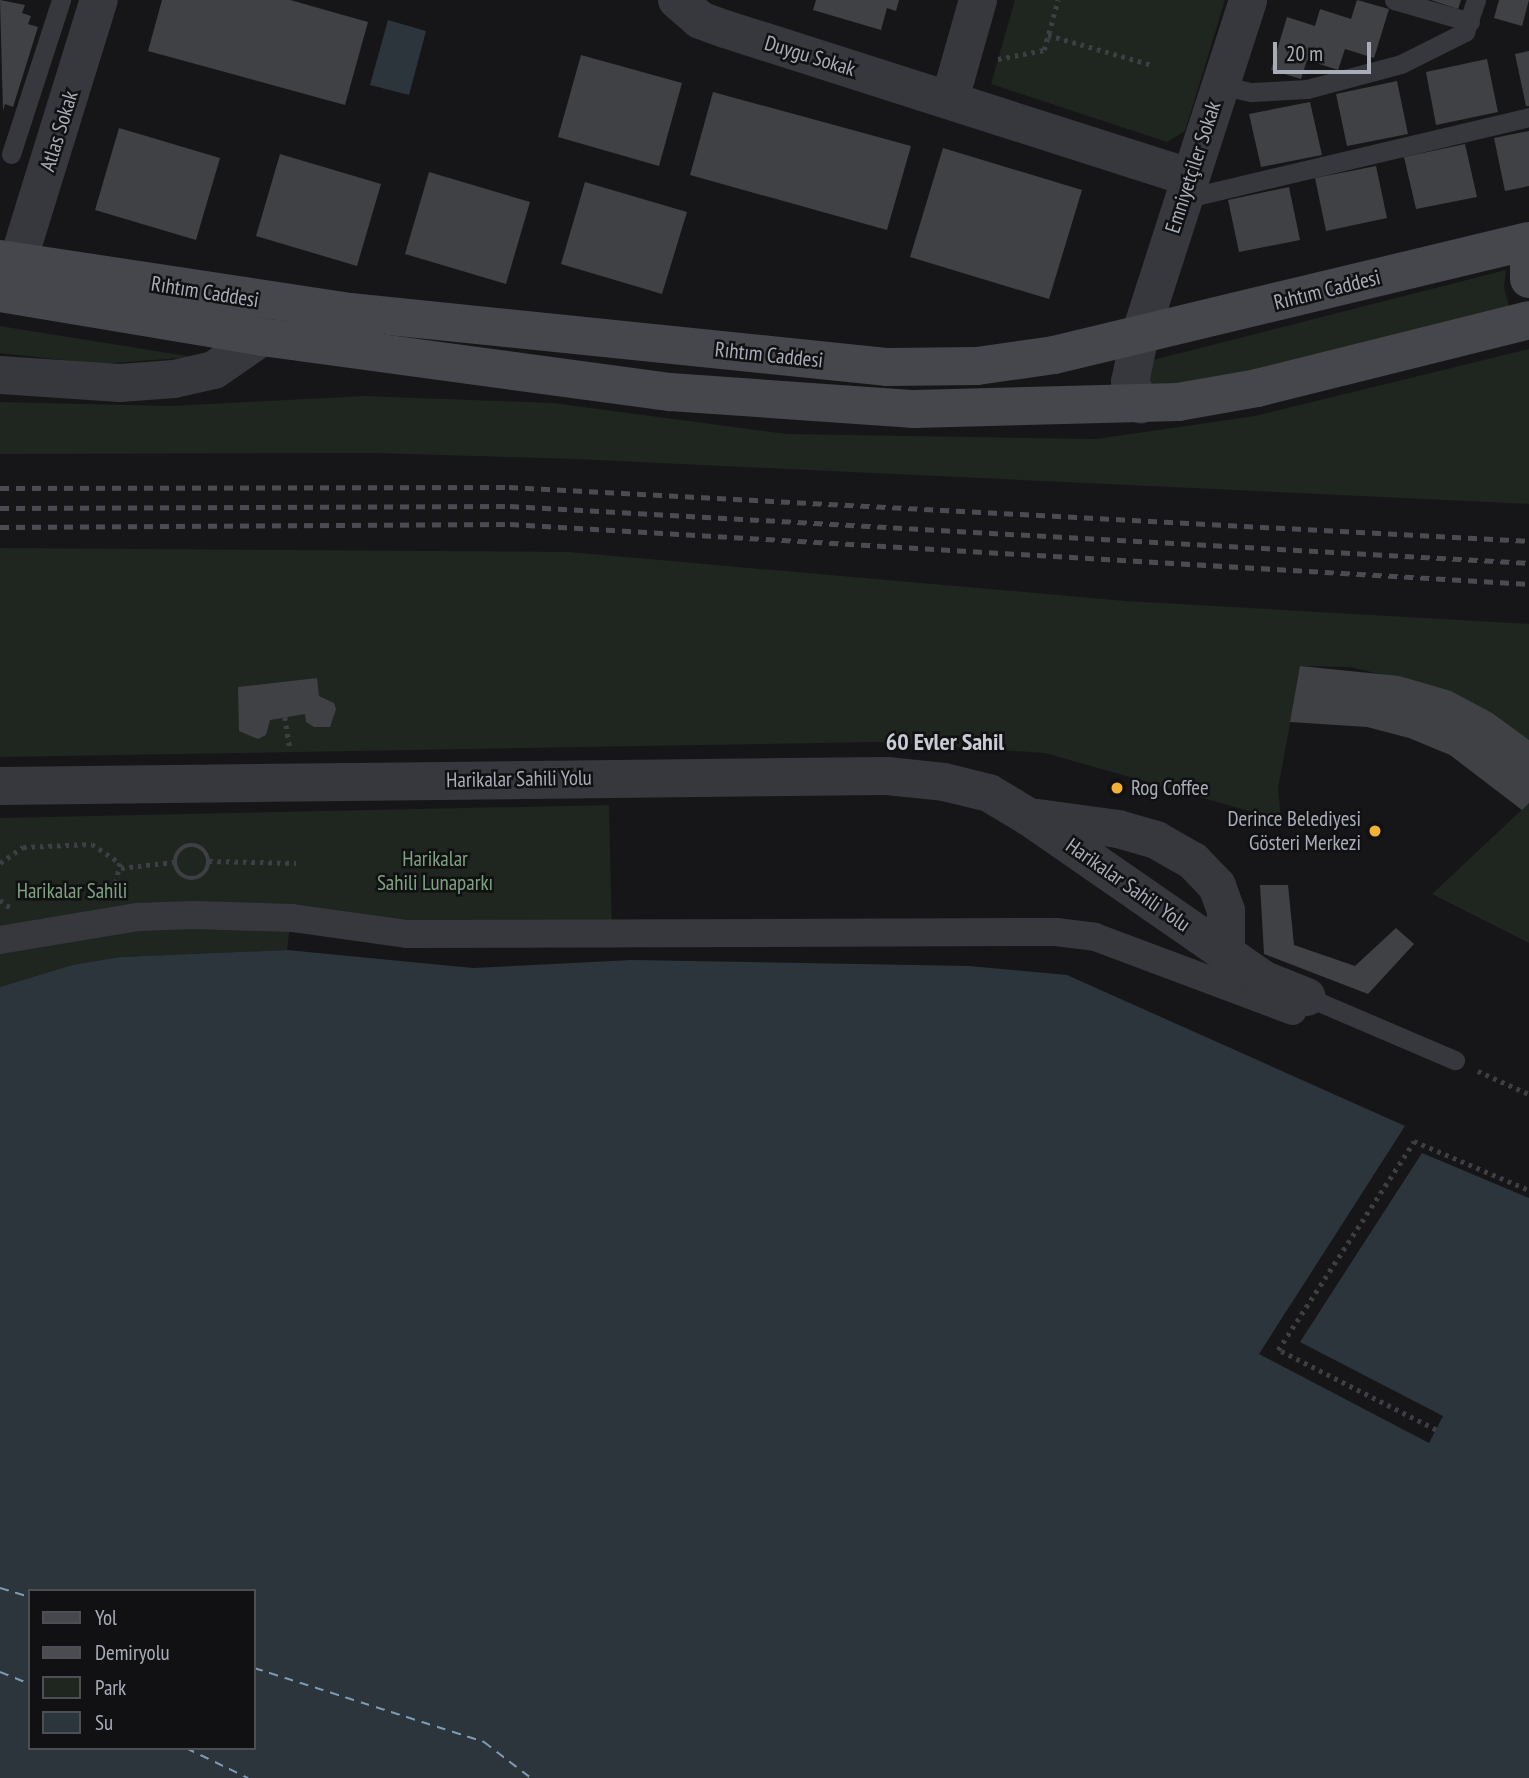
<!DOCTYPE html>
<html>
<head>
<meta charset="utf-8">
<style>
  body { margin:0 }
  #map { position:relative; width:1529px; height:1778px; overflow:hidden; background:#161618; font-family:"PT Sans Narrow",sans-serif }
  div>[style] { position:absolute }
  [style*='--x'] { left:calc(var(--x)*1px); top:calc(var(--y)*1px); width:calc(var(--w)*1px); rotate:calc(var(--a)*1deg) }
  .green>* { inset:0; background:#1e261f }
  .water>* { inset:0; background:#2c353c }
  .ferry>* { height:2px; margin-top:-1px; transform-origin:0; background:repeating-linear-gradient(90deg,#7f9bb3 0 9px,transparent 0 16px) }
  .building>* { inset:0; background:#404145 }
  .path>* { height:4.5px; margin-top:-2.25px; transform-origin:0; background:repeating-linear-gradient(90deg,#3d3f44 0 3.5px,transparent 0 8.5px) }
  .path>.ring { margin:-2.25px; padding:0; box-sizing:content-box; background:none; border:4.5px solid #3d3f44; border-radius:50% }
  .service>* { height:19px; margin:-9.5px; padding:0 9.5px; transform-origin:9.5px; border-radius:9.5px; background:#37383d }
  .pedestrian>* { height:28px; margin:-14px; padding:0 14px; transform-origin:14px; border-radius:14px; background:#37383d }
  .minor>* { height:38px; margin:-19px; padding:0 19px; transform-origin:19px; border-radius:19px; background:#37383d }
  .tertiary>* { height:38px; margin:-19px; padding:0 19px; transform-origin:19px; border-radius:19px; background:#37383d }
  .secondary>* { height:38px; margin:-19px; padding:0 19px; transform-origin:19px; border-radius:19px; background:#45474d }
  .rail>* { height:5px; margin-top:-2.5px; transform-origin:0; background:repeating-linear-gradient(90deg,#4a4c52 0 9px,transparent 0 16px) }
  .dots>* { width:19px; height:19px; translate:-50% -50%; box-sizing:border-box; border:4px solid #111113; border-radius:50% }
  span { translate:-50% -50%; white-space:nowrap; text-align:center; line-height:1.15; -webkit-text-stroke:5px #111113; paint-order:stroke }
  .street-label { font-size:21px; color:#a8adb8 }
  .poi-label { font-size:21px; color:#a8adb8 }
  .left { translate:0 -50%; text-align:left }
  .right { translate:-100% -50%; text-align:right }
  .park-label { font-size:21px; color:#7fa381 }
  .quarter-label { font-size:24px; color:#c9ccd4; font-weight:700 }
  .legend { position:absolute; left:28px; top:1589px; width:228px; height:161px; box-sizing:border-box; background:#111113; border:2px solid #4d4f55; margin:0; padding:9px 12px; list-style:none; font-size:21px; color:#a8adb8 }
  .legend li { display:flex; align-items:center; gap:14px; height:35px }
  .legend b { width:35px; border:2px solid #4d4f55 }
  .scale { position:absolute; left:1273px; top:42px; width:98px; height:32px; box-sizing:border-box; border:4px solid #a8adb8; border-top:0; padding-left:9px; font-size:21px; line-height:24px; white-space:nowrap; color:#a8adb8; -webkit-text-stroke:5px #111113; paint-order:stroke }
</style>
</head>
<body>
<div id="map">
  <div class="green">
    <i style="clip-path:polygon(1015px 0,1225px 0,1185px 131px,1167px 142px,991px 84px)"></i>
    <i style="clip-path:polygon(1506px 270px,1504px 288px,1509px 306px,1163px 393px,1146px 386px,1153px 360px)"></i>
    <i style="clip-path:polygon(0 326px,193px 357px,100px 364px,0 353px)"></i>
    <i style="clip-path:polygon(1529px 349px,1529px 504px,576px 459px,374px 453px,0 454px,0 402px,171px 406px,365px 396px,553px 403px,787px 434px,1096px 439px,1255px 416px)"></i>
    <i style="clip-path:polygon(0 548px,569px 552px,1126px 601px,1529px 624px,1529px 740px,1451px 691px,1350px 667px,1301px 666px,1278px 788px,1281px 820px,1045px 753px,878px 742px,0 757px)"></i>
    <i style="clip-path:polygon(1529px 803px,1529px 943px,1432px 894px)"></i>
    <i style="clip-path:polygon(609px 805px,612px 933px,291px 918px,287px 950px,120px 957px,72px 965px,0 987px,0 818px)"></i>
  </div>
  <div class="water">
    <i style="clip-path:polygon(388px 20px,426px 31px,409px 95px,370px 85px)"></i>
    <i style="clip-path:polygon(evenodd,287px 950px,473px 968px,632px 960px,969px 966px,1067px 975px,1405px 1126px,1259px 1354px,1429px 1443px,1443px 1416px,1300px 1342px,1422px 1153px,1529px 1198px,1529px 1778px,0 1778px,0 987px,72px 965px,120px 957px,287px 950px,30px 1591px,254px 1591px,254px 1748px,30px 1748px,30px 1591px)"></i>
  </div>
  <div class="ferry">
    <i style="--x:0;--y:1588;--w:31;--a:17"></i>
    <i style="--x:254;--y:1668;--w:242;--a:17.8"></i>
    <i style="--x:484;--y:1742;--w:59;--a:37.5"></i>
    <i style="--x:0;--y:1672;--w:32;--a:22"></i>
    <i style="--x:186;--y:1748;--w:69;--a:25.8"></i>
  </div>
  <div class="building">
    <i style="clip-path:polygon(0 0,25px 5px,22px 13px,31px 16px,28px 24px,38px 27px,13px 107px,5px 104px,3px 111px)"></i>
    <i style="clip-path:polygon(162px 0,290px 0,368px 22px,345px 105px,148px 51px)"></i>
    <i style="clip-path:polygon(816px 0,899px 0,896px 11px,887px 8px,881px 30px,813px 10px)"></i>
    <i style="clip-path:polygon(1357px 0,1389px 9px,1374px 58px,1345px 49px,1338px 70px,1307px 60px,1301px 79px,1271px 70px,1287px 17px,1315px 26px,1320px 9px,1351px 19px)"></i>
    <i style="clip-path:polygon(1431px 0,1461px 0,1458px 9px)"></i>
    <i style="clip-path:polygon(1499px 0,1529px 0,1522px 26px,1494px 18px)"></i>
    <i style="clip-path:polygon(1529px 51px,1529px 106px,1526px 106px,1515px 54px)"></i>
    <i style="clip-path:polygon(581px 55px,682px 83px,659px 166px,558px 137px)"></i>
    <i style="clip-path:polygon(1487px 59px,1498px 112px,1436px 125px,1426px 72px)"></i>
    <i style="clip-path:polygon(1397px 81px,1408px 134px,1347px 146px,1336px 94px)"></i>
    <i style="clip-path:polygon(713px 92px,911px 146px,887px 230px,690px 175px)"></i>
    <i style="clip-path:polygon(1310px 102px,1322px 155px,1261px 167px,1249px 114px)"></i>
    <i style="clip-path:polygon(119px 128px,220px 158px,196px 240px,95px 210px)"></i>
    <i style="clip-path:polygon(1529px 131px,1529px 186px,1505px 191px,1494px 138px)"></i>
    <i style="clip-path:polygon(1465px 144px,1477px 197px,1416px 209px,1404px 157px)"></i>
    <i style="clip-path:polygon(943px 148px,1082px 190px,1049px 299px,910px 257px)"></i>
    <i style="clip-path:polygon(280px 154px,381px 184px,357px 266px,256px 236px)"></i>
    <i style="clip-path:polygon(1376px 166px,1387px 218px,1326px 231px,1315px 178px)"></i>
    <i style="clip-path:polygon(429px 172px,530px 202px,506px 284px,405px 254px)"></i>
    <i style="clip-path:polygon(585px 182px,687px 212px,662px 294px,561px 264px)"></i>
    <i style="clip-path:polygon(1289px 187px,1300px 240px,1239px 252px,1228px 200px)"></i>
    <i style="clip-path:polygon(1300px 666px,1399px 676px,1451px 691px,1492px 713px,1529px 740px,1529px 803px,1522px 810px,1450px 755px,1409px 738px,1367px 727px,1290px 722px)"></i>
    <i style="clip-path:polygon(317px 678px,319px 696px,334px 703px,336px 709px,330px 727px,314px 727px,306px 722px,305px 714px,270px 720px,266px 735px,258px 739px,239px 731px,238px 687px)"></i>
    <i style="clip-path:polygon(1260px 885px,1288px 885px,1294px 945px,1355px 966px,1396px 928px,1414px 944px,1368px 994px,1264px 954px)"></i>
  </div>
  <div class="path">
    <i style="--x:1048;--y:35;--w:108;--a:16.1"></i>
    <i style="--x:998;--y:59;--w:47;--a:-11.1"></i>
    <i style="--x:1044;--y:50;--w:52;--a:-74.4"></i>
    <i style="--x:285;--y:717;--w:30;--a:81"></i>
    <i class="ring" style="left:175px;top:845px;width:29.5px;height:29.5px"></i>
    <i style="--x:209;--y:861;--w:87;--a:1.3"></i>
    <i style="--x:0;--y:863;--w:28;--a:-35"></i>
    <i style="--x:23;--y:847;--w:69;--a:-2.5"></i>
    <i style="--x:92;--y:844;--w:34;--a:34"></i>
    <i style="--x:120;--y:863;--w:26;--a:101"></i>
    <i style="--x:121;--y:868;--w:53;--a:-6.5"></i>
    <i style="--x:0;--y:900;--w:14;--a:36"></i>
    <i style="--x:1478;--y:1071;--w:56;--a:24.3"></i>
    <i style="--x:1436;--y:1430;--w:177;--a:-153.1"></i>
    <i style="--x:1278;--y:1350;--w:249;--a:-56.9"></i>
    <i style="--x:1414;--y:1141;--w:125;--a:23.1"></i>
  </div>
  <div class="service">
    <i style="--x:1394;--y:0;--w:79;--a:16.1"></i>
    <i style="--x:1220;--y:85;--w:32;--a:13"></i>
    <i style="--x:1251;--y:92;--w:56;--a:-3.1"></i>
    <i style="--x:1307;--y:89;--w:97;--a:-14.9"></i>
    <i style="--x:1401;--y:64;--w:72;--a:-26.6"></i>
    <i style="--x:1465;--y:32;--w:34;--a:-71"></i>
    <i style="--x:11;--y:154;--w:162;--a:-72"></i>
    <i style="--x:1183;--y:199;--w:356;--a:-13.3"></i>
    <i style="--x:1307;--y:997;--w:161;--a:23.1"></i>
  </div>
  <div class="pedestrian">
    <i style="--x:0;--y:940;--w:140;--a:-9.5"></i>
    <i style="--x:138;--y:917;--w:55;--a:-2.1"></i>
    <i style="--x:193;--y:915;--w:99;--a:1.7"></i>
    <i style="--x:292;--y:918;--w:117;--a:7.9"></i>
    <i style="--x:408;--y:934;--w:648;--a:-0.18"></i>
    <i style="--x:1056;--y:932;--w:39;--a:7"></i>
    <i style="--x:1095;--y:937;--w:211;--a:20.5"></i>
  </div>
  <div class="minor">
    <i style="--x:677;--y:0;--w:30;--a:41"></i>
    <i style="--x:700;--y:20;--w:27;--a:20"></i>
    <i style="--x:725;--y:29;--w:487;--a:17.7"></i>
    <i style="--x:950;--y:99;--w:103;--a:-74.2"></i>
    <i style="--x:18;--y:261;--w:273;--a:-72.8"></i>
    <i style="--x:1140;--y:335;--w:352;--a:-72.1"></i>
    <i style="--x:0;--y:375;--w:120;--a:3.8"></i>
    <i style="--x:120;--y:383;--w:54;--a:-4.2"></i>
    <i style="--x:174;--y:379;--w:41;--a:-12.7"></i>
    <i style="--x:214;--y:370;--w:58;--a:-34.5"></i>
    <i style="--x:0;--y:786;--w:887;--a:-0.65"></i>
    <i style="--x:887;--y:776;--w:57;--a:6"></i>
    <i style="--x:944;--y:782;--w:46;--a:13.7"></i>
    <i style="--x:989;--y:793;--w:47;--a:31"></i>
    <i style="--x:1029;--y:817;--w:286;--a:34.7"></i>
    <i style="--x:1264;--y:980;--w:46;--a:21.6"></i>
    <i style="--x:1038;--y:818;--w:81;--a:7.8"></i>
    <i style="--x:1118;--y:829;--w:40;--a:16"></i>
    <i style="--x:1156;--y:840;--w:43;--a:29.6"></i>
    <i style="--x:1193;--y:861;--w:35;--a:46"></i>
    <i style="--x:1217;--y:886;--w:27;--a:70"></i>
    <i style="--x:1226;--y:911;--w:43;--a:90"></i>
  </div>
  <div class="tertiary">
    <i style="--x:1140;--y:335;--w:48;--a:102"></i>
    <i style="--x:1130;--y:382;--w:25;--a:64"></i>
  </div>
  <div class="secondary">
    <i style="--x:0;--y:259;--w:354;--a:8.6"></i>
    <i style="--x:350;--y:312;--w:541;--a:5.84"></i>
    <i style="--x:888;--y:367;--w:89;--a:-0.6"></i>
    <i style="--x:977;--y:366;--w:78;--a:-8.1"></i>
    <i style="--x:1054;--y:355;--w:488;--a:-13.5"></i>
    <i style="--x:1529;--y:266;--w:13;--a:90"></i>
    <i style="--x:0;--y:293;--w:266;--a:9.5"></i>
    <i style="--x:262;--y:337;--w:412;--a:7.7"></i>
    <i style="--x:670;--y:392;--w:245;--a:4"></i>
    <i style="--x:914;--y:409;--w:264;--a:-1.5"></i>
    <i style="--x:1178;--y:402;--w:80;--a:-10"></i>
    <i style="--x:1257;--y:388;--w:280;--a:-14"></i>
  </div>
  <div class="rail">
    <i style="--x:0;--y:488;--w:509;--a:-0.11"></i>
    <i style="--x:509;--y:487;--w:1021;--a:3.03"></i>
    <i style="--x:0;--y:508;--w:510;--a:-0.22"></i>
    <i style="--x:510;--y:506;--w:1021;--a:3.2"></i>
    <i style="--x:0;--y:527;--w:510;--a:-0.34"></i>
    <i style="--x:510;--y:524;--w:1021;--a:3.37"></i>
  </div>
  <div class="dots">
    <i style="left:1117px;top:788px;background:#f2b134"></i>
    <i style="left:1375px;top:831px;background:#f2b134"></i>
  </div>
  <div class="street-label">
    <span style="left:810px;top:56px;rotate:17deg">Duygu Sokak</span>
    <span style="left:59px;top:131px;rotate:-73deg">Atlas Sokak</span>
    <span style="left:1193px;top:167px;rotate:-72deg">Emniyetçiler Sokak</span>
    <span style="left:1327px;top:290px;rotate:-14deg">Rıhtım Caddesi</span>
    <span style="left:205px;top:292px;rotate:9deg">Rıhtım Caddesi</span>
    <span style="left:769px;top:355px;rotate:6deg">Rıhtım Caddesi</span>
    <span style="left:519px;top:779px;rotate:-1deg">Harikalar Sahili Yolu</span>
    <span style="left:1128px;top:885px;rotate:35deg">Harikalar Sahili Yolu</span>
  </div>
  <div class="poi-label">
    <span class="left" style="left:1131px;top:788px">Rog Coffee</span>
    <span class="right" style="left:1361px;top:831px">Derince Belediyesi<br>Gösteri Merkezi</span>
  </div>
  <div class="park-label">
    <span style="left:435px;top:871px">Harikalar<br>Sahili Lunaparkı</span>
    <span style="left:72px;top:891px">Harikalar Sahili</span>
  </div>
  <div class="quarter-label">
    <span style="left:945px;top:742px">60 Evler Sahil</span>
  </div>
  <ul class="legend">
  <li><b style="height:9px;background:#45474d"></b>Yol</li>
  <li><b style="height:9px;background:#4a4c52"></b>Demiryolu</li>
  <li><b style="height:19px;background:#1e261f"></b>Park</li>
  <li><b style="height:19px;background:#2c353c"></b>Su</li>
  </ul>
  <div class="scale">20 m</div>
</div>
</body>
</html>
